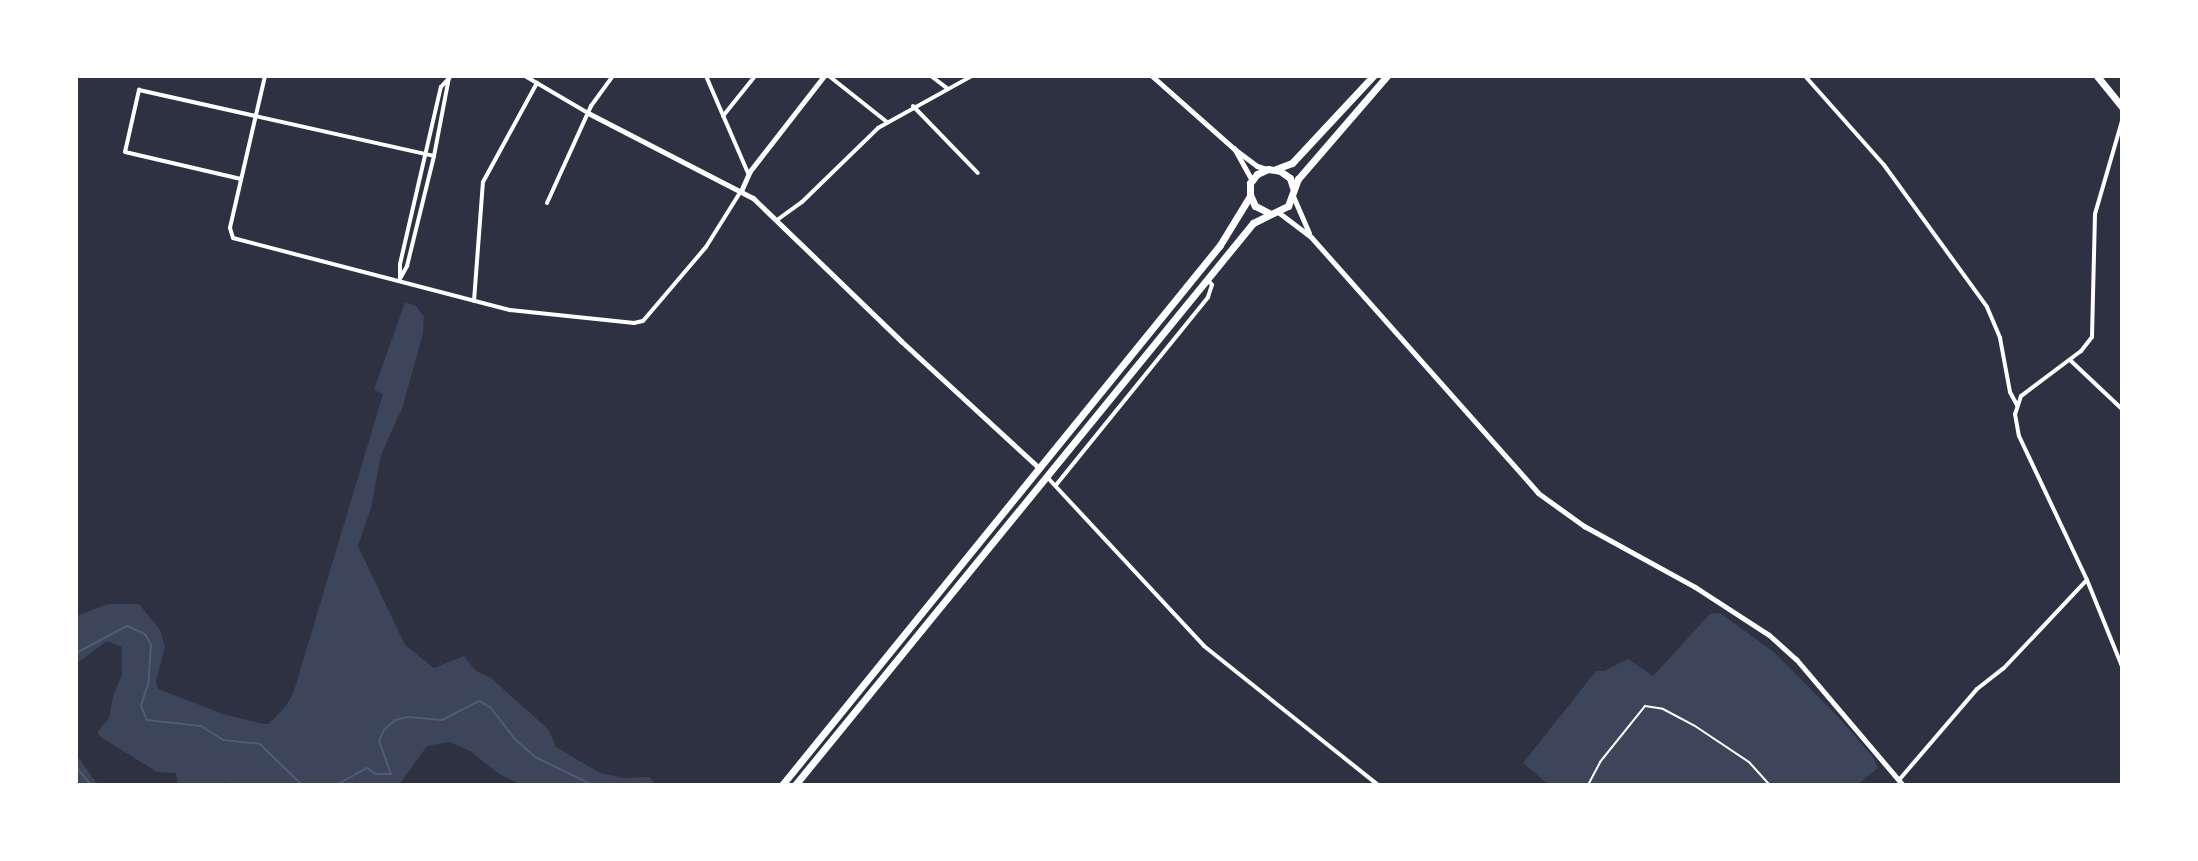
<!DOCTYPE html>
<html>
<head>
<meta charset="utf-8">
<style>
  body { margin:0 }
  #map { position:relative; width:2198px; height:861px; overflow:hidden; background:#2d3142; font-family:"PT Sans",sans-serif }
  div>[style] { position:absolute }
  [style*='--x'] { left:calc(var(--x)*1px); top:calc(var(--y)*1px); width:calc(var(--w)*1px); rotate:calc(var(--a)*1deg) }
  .green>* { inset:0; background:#3c4559 }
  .stream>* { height:2px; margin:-1px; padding:0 1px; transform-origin:1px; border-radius:1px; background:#4f5d75 }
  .path>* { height:2px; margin:-1px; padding:0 1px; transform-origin:1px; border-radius:1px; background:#fff }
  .minor>* { height:4px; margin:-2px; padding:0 2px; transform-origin:2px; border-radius:2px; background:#fff }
  .tertiary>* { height:5px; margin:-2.5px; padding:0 2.5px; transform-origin:2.5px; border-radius:2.5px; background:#fff }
  .primary>* { height:7px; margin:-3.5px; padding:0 3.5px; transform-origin:3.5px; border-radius:3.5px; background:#fff }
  span { translate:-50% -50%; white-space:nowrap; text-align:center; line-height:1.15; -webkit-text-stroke:8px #fff; paint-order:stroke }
  .frame { position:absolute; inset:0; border:78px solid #fff; pointer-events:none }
</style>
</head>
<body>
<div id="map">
  <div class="green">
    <i style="clip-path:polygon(405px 302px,416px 306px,424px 317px,423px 333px,403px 406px,381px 455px,371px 508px,358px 546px,405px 645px,434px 668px,464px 656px,476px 671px,491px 678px,548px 729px,556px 747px,600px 773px,624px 778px,649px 777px,656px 785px,521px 785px,499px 774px,470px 751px,449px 742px,427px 746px,399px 785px,234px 785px,224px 782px,223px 785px,178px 785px,176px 773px,157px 772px,99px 736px,98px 731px,109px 718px,113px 696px,122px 675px,122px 647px,107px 641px,76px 664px,76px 616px,108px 604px,139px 604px,160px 630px,165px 647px,156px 682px,158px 689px,226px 715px,263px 724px,269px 724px,285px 707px,293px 694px,383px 394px,374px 390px)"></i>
    <i style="clip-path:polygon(1720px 613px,1775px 653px,1842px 721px,1873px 757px,1878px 768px,1857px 785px,1549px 785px,1523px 763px,1596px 671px,1604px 671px,1628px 659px,1653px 676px,1710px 614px)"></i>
    <i style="clip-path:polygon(76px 754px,98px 785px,81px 785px,76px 779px)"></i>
  </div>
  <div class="stream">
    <i style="--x:76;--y:653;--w:58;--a:-27.9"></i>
    <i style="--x:127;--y:626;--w:20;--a:24"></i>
    <i style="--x:145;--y:634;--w:13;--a:61"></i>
    <i style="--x:151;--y:645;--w:39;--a:94"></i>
    <i style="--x:148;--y:684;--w:23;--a:108"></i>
    <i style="--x:141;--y:706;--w:15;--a:67"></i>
    <i style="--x:147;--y:720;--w:54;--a:6.3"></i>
    <i style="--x:201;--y:726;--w:26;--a:32"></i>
    <i style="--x:223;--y:740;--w:37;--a:6"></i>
    <i style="--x:260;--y:744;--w:59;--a:44.3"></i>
    <i style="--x:76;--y:767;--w:23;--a:50"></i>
    <i style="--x:336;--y:785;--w:35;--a:-29"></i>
    <i style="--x:367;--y:768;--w:11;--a:34"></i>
    <i style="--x:376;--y:774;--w:15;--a:0"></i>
    <i style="--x:391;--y:774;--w:35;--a:-110"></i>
    <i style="--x:379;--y:741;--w:12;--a:-66"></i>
    <i style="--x:384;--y:730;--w:15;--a:-42"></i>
    <i style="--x:395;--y:720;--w:13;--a:-13"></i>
    <i style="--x:408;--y:717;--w:34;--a:5"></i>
    <i style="--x:442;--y:720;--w:42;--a:-27.2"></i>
    <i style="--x:479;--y:701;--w:13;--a:29"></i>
    <i style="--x:490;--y:707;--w:41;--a:52"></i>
    <i style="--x:515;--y:739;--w:27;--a:42"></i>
    <i style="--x:535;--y:757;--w:64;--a:25.8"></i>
  </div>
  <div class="path">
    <i style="--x:1588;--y:785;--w:26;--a:-62"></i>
    <i style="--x:1600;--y:762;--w:72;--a:-51.2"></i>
    <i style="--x:1645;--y:706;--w:18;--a:9"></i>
    <i style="--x:1663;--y:709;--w:36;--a:28"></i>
    <i style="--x:1695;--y:726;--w:65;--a:33.7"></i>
    <i style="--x:1749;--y:762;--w:31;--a:48"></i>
  </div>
  <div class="minor">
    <i style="--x:265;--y:76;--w:156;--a:103"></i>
    <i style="--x:230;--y:228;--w:10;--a:73"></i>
    <i style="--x:233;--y:238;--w:286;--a:14.6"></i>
    <i style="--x:510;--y:310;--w:125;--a:6"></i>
    <i style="--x:634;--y:323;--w:9;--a:-13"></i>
    <i style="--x:643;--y:321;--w:97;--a:-49.6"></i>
    <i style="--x:706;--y:247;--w:66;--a:-58"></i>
    <i style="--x:525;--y:76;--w:73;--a:30.4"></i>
    <i style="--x:706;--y:76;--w:106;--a:66.6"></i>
    <i style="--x:829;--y:76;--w:74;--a:38.4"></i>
    <i style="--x:931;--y:76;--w:20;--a:37"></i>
    <i style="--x:1805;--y:76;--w:119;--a:48.4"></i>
    <i style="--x:1884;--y:165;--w:175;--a:54"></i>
    <i style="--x:1987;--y:307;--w:34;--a:67"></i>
    <i style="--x:2000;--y:338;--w:55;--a:79.5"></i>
    <i style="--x:2010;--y:392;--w:15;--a:62"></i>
    <i style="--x:913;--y:106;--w:93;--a:45.9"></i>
    <i style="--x:723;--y:116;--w:51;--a:-51.3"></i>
    <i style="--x:2122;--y:121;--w:97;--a:106.2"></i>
    <i style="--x:2095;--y:214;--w:123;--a:91.4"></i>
    <i style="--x:2092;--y:337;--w:18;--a:128"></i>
    <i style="--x:2081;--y:351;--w:75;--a:143.1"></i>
    <i style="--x:2021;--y:396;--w:19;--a:108"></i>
    <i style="--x:2015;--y:414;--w:22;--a:80"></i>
    <i style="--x:2019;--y:436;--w:159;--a:64.7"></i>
    <i style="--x:2087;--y:580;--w:93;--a:67.9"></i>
    <i style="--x:241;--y:179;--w:119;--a:-166.9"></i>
    <i style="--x:125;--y:152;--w:64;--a:-77.3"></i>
    <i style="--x:139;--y:90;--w:302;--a:12.6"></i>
    <i style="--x:547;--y:203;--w:107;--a:-65.6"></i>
    <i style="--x:591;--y:106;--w:37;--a:-54"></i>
    <i style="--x:777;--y:220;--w:31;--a:-36"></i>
    <i style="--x:802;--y:202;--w:106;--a:-44.2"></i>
    <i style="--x:878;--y:128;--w:107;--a:-29"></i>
    <i style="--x:401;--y:277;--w:13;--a:-61"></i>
    <i style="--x:407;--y:266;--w:113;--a:-76.2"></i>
    <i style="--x:434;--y:156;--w:80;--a:-79.2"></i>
    <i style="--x:400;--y:279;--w:15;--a:-90"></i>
    <i style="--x:400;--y:264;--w:182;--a:-77"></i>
    <i style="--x:441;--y:87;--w:15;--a:-48"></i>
    <i style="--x:474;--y:301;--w:119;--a:-85.7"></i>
    <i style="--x:483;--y:182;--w:113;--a:-61.4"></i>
    <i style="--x:2070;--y:360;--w:71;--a:43.3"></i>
    <i style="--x:1047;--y:477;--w:231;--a:47.1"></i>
    <i style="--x:1204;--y:646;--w:223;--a:38.6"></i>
    <i style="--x:1056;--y:485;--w:242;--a:-51"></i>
    <i style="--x:1208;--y:297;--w:13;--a:-72"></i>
    <i style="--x:1212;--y:285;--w:6;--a:-129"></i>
    <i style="--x:1899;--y:780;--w:120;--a:-49.4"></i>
    <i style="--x:1977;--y:689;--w:33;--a:-38"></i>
    <i style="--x:2003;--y:669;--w:122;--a:-46.7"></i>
  </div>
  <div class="tertiary">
    <i style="--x:1152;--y:76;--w:108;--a:41.6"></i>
    <i style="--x:1233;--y:148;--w:30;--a:37"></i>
    <i style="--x:1257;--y:166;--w:10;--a:17"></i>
    <i style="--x:588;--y:113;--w:186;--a:27.3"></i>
    <i style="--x:753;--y:198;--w:206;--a:44"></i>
    <i style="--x:901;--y:341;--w:188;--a:42.6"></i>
    <i style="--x:1234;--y:148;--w:38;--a:61"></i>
    <i style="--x:741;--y:191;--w:22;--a:-66"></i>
    <i style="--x:750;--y:171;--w:120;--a:-52.1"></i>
    <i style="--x:1293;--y:196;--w:40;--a:66.6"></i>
    <i style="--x:1278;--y:212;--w:41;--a:37.1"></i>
    <i style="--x:1311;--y:237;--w:342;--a:48.4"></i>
    <i style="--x:1538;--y:493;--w:57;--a:35.7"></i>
    <i style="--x:1584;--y:526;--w:127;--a:28.8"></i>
    <i style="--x:1695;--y:587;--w:88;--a:33"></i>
    <i style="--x:1769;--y:635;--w:36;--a:42"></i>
    <i style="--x:1796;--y:659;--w:165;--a:49.7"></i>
  </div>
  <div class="primary">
    <i style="--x:2097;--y:76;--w:40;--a:51"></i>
    <i style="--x:1276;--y:169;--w:17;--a:-21"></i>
    <i style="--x:1292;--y:163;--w:119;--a:-47"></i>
    <i style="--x:1269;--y:213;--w:16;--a:-153"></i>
    <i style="--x:1255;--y:206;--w:12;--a:-114"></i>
    <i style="--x:1250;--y:195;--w:12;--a:-90"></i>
    <i style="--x:1250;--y:183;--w:11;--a:-52"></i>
    <i style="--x:1257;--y:174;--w:12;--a:-24"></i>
    <i style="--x:1268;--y:169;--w:12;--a:9"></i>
    <i style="--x:1280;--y:171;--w:12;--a:35"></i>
    <i style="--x:1290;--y:178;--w:10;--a:73"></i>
    <i style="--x:782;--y:785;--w:695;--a:-50.95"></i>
    <i style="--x:1220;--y:245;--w:57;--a:-58.5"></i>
    <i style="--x:795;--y:785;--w:725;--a:-50.82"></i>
    <i style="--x:1253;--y:223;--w:39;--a:-26"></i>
    <i style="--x:1288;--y:206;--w:29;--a:-70"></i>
    <i style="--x:1298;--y:179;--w:136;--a:-49.2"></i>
  </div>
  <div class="frame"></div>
</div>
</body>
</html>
